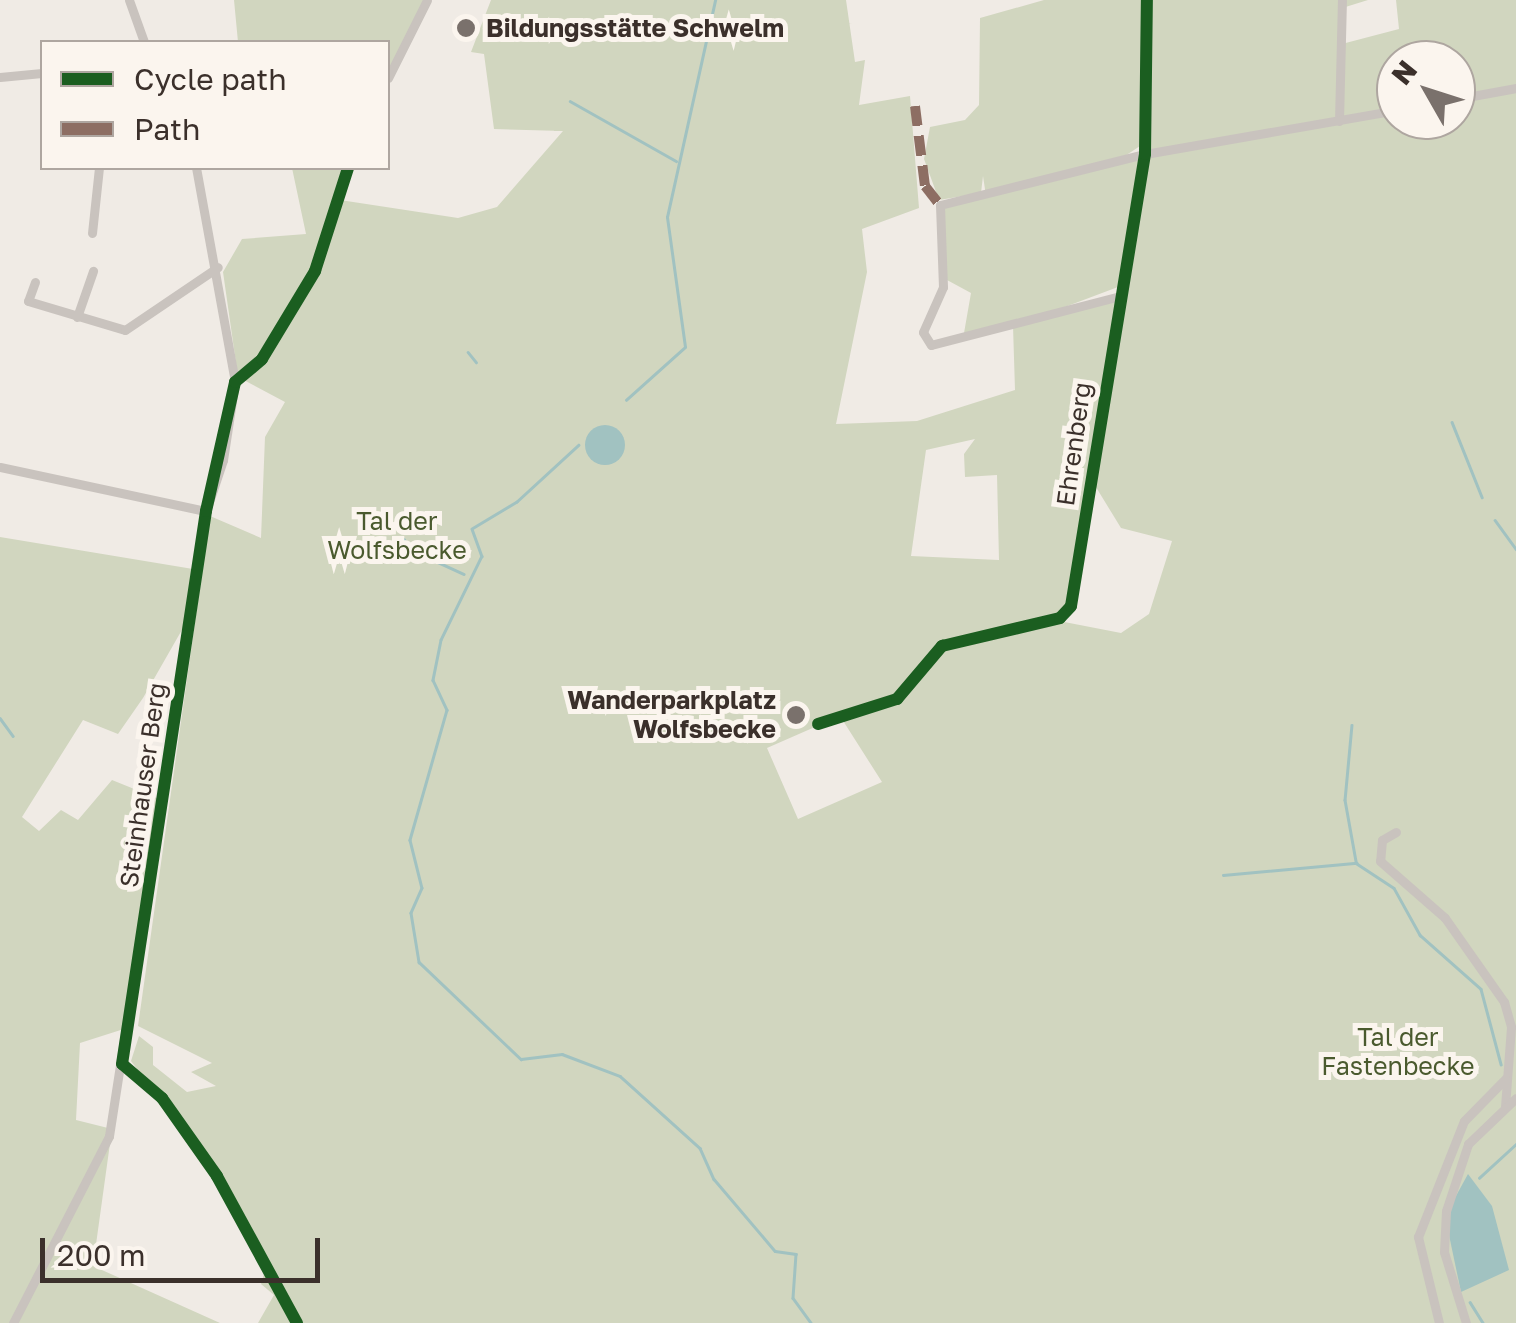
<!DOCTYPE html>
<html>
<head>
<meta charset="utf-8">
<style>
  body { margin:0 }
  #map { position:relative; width:1516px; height:1323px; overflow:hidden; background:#f0ebe5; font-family:"Golos Text",sans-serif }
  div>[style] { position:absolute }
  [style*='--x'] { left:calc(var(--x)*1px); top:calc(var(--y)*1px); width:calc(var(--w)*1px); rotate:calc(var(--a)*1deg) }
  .green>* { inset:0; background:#d1d6bf }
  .water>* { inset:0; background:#a1c2c1 }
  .round { border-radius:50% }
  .stream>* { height:2.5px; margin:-1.25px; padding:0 1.25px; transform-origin:1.25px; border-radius:1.25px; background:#a1c2c1 }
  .minor>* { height:9px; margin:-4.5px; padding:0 4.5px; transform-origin:4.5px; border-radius:4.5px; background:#c9c3be }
  .quiet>* { height:10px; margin-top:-5px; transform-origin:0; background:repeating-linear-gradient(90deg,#8d6e63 0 20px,transparent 0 30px) }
  .cycleway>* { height:12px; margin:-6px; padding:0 6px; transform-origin:6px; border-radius:6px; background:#1b5e20 }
  .dots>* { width:28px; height:28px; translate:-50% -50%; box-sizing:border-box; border:5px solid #fbf5ee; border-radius:50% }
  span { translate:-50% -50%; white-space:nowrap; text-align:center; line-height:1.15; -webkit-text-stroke:10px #fbf5ee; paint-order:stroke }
  .poi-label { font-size:25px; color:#3b302b; font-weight:700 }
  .left { translate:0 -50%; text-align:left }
  .right { translate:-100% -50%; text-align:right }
  .street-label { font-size:25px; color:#3b302b }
  .park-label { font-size:25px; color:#4a5a2e }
  .legend { position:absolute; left:40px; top:40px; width:350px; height:130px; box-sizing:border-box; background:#fbf5ee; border:2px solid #aea6a0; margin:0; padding:12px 18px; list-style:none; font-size:30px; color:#3b302b }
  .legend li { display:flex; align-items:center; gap:20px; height:50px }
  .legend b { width:50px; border:2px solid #aea6a0 }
  .north { position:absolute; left:1376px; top:40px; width:100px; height:100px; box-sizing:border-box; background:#fbf5ee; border:2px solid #aea6a0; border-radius:50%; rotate:309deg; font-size:28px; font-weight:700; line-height:40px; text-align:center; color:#3b302b }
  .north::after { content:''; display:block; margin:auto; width:35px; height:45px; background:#7a716c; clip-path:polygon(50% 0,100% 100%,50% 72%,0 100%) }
  .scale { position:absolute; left:40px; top:1238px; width:280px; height:45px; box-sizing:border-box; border:5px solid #3b302b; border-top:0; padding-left:12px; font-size:30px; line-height:35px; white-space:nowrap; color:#3b302b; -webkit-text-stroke:8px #fbf5ee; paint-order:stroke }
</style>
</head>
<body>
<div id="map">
  <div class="green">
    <i style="clip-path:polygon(234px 0,425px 0,388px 72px,388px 42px,238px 42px)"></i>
    <i style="clip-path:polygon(evenodd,491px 0,846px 0,855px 62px,865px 60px,859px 105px,910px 96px,919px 208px,862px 229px,867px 272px,836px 424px,917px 421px,1015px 390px,1013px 326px,964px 333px,971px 293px,947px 280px,943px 207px,986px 196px,983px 176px,981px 193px,939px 200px,924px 159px,930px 127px,965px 120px,979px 105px,980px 18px,1044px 0,1144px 0,1143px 144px,1110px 166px,1140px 160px,1118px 287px,1025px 322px,1122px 292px,1145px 153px,1147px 0,1368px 0,1339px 9px,1338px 45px,1399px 29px,1396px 0,1516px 0,1516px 1323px,258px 1323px,274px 1295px,261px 1284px,266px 1267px,194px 1143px,131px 1061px,139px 1036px,153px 1047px,153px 1065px,187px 1092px,216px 1086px,191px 1072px,212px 1063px,138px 1026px,210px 516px,261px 538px,265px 437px,285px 402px,238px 377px,223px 272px,242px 239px,306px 234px,292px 168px,350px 168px,340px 200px,458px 218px,497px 207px,563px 131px,494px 129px,484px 54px,471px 52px,491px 0,1396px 60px,1456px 60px,1456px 120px,1396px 120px,1396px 60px,491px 0,975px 439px,964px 454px,965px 477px,997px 475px,999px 560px,911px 556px,926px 450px,975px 439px,491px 0,1091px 479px,1121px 528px,1172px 541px,1149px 614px,1121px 633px,1054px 620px,1070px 599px,1091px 479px,491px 0,840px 716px,882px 782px,798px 819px,767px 748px,840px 716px)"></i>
    <i style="clip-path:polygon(0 537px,193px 569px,183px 628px,143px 698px,118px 734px,83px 720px,22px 817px,39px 831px,61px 810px,78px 820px,112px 780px,159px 799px,127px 1028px,80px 1043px,76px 1120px,112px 1129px,93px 1266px,220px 1323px,0 1323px)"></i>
  </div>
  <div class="water">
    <i class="round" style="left:585px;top:425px;width:40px;height:40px"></i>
    <i style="clip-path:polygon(1468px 1174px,1492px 1206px,1509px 1270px,1461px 1292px,1445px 1216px)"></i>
  </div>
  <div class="stream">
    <i style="--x:570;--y:101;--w:122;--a:29.5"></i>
    <i style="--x:468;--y:352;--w:13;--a:51"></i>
    <i style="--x:626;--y:400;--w:79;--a:-41.9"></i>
    <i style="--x:685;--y:347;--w:131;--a:-97.9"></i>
    <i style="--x:667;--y:217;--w:222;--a:-77.5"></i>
    <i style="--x:1452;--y:422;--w:81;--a:68.2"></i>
    <i style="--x:579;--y:445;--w:84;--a:137.4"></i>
    <i style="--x:517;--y:502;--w:52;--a:149"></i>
    <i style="--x:472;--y:529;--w:29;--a:70"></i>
    <i style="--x:482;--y:556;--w:93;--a:116"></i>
    <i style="--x:441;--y:640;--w:41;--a:101.3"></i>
    <i style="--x:433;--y:680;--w:33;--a:65"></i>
    <i style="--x:447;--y:710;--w:135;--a:105.9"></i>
    <i style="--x:410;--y:840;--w:49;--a:76"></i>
    <i style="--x:422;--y:888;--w:27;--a:114"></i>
    <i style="--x:411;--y:913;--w:50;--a:80.7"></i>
    <i style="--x:419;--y:962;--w:141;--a:43.6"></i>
    <i style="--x:521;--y:1059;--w:41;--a:-7"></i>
    <i style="--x:562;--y:1054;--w:62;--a:20.8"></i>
    <i style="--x:620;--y:1076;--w:108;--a:42"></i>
    <i style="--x:700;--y:1148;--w:34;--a:66"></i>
    <i style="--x:714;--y:1179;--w:94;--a:49.7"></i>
    <i style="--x:775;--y:1251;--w:21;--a:8"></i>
    <i style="--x:796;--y:1254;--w:44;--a:93.9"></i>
    <i style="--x:793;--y:1298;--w:31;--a:54"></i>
    <i style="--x:1495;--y:520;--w:36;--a:54"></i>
    <i style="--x:404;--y:539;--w:7;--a:56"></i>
    <i style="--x:420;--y:554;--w:48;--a:24.4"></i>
    <i style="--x:0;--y:718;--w:22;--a:54"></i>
    <i style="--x:1352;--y:725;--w:75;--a:95.3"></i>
    <i style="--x:1345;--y:800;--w:62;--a:79.8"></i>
    <i style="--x:1223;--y:875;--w:134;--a:-5.2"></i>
    <i style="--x:1356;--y:863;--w:45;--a:33.3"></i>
    <i style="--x:1394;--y:888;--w:54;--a:61"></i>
    <i style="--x:1420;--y:935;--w:81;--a:41.5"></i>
    <i style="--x:1481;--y:989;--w:78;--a:75.1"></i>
    <i style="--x:1479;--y:1178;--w:50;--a:-42.6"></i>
    <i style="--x:1470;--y:1302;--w:25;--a:58"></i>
  </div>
  <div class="minor">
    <i style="--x:129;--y:0;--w:45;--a:70.3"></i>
    <i style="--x:0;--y:77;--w:42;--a:-5.4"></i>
    <i style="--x:388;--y:78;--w:87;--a:-63.4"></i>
    <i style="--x:1456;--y:99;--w:61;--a:-10.4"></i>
    <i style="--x:1339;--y:121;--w:121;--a:-88.6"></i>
    <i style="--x:92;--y:233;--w:65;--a:-83.9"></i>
    <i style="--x:35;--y:282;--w:20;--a:110"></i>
    <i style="--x:28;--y:301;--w:101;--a:16.6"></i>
    <i style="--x:125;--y:330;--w:112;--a:-34.1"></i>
    <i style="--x:1120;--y:296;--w:195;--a:165.5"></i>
    <i style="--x:931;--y:345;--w:15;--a:-122"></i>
    <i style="--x:923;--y:332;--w:49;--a:-66"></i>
    <i style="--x:943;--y:287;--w:82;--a:-92.1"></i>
    <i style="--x:940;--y:205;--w:211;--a:-14"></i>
    <i style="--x:1145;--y:154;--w:255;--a:-9.9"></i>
    <i style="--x:77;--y:317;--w:49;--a:-70.8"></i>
    <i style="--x:235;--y:382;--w:35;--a:-40"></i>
    <i style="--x:262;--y:359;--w:103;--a:-58.9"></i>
    <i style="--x:315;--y:271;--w:108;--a:-72.2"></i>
    <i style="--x:0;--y:467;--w:211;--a:12.1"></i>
    <i style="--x:818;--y:724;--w:83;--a:-17.6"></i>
    <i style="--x:897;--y:699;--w:70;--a:-49.7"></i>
    <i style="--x:942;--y:646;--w:121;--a:-13.3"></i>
    <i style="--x:1060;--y:618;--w:16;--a:-47"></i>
    <i style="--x:1071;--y:606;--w:458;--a:-80.7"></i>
    <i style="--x:1145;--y:154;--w:154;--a:-89.3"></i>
    <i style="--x:1396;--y:832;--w:16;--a:150"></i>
    <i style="--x:1382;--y:840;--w:21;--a:95"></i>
    <i style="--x:1380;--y:861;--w:86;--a:41.2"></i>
    <i style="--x:1445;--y:918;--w:103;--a:54.9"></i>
    <i style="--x:1504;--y:1002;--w:26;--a:74"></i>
    <i style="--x:1511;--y:1027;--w:80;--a:94.3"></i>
    <i style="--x:122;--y:1064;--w:52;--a:40.4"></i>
    <i style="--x:162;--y:1098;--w:95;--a:54.8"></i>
    <i style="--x:217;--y:1176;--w:167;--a:61.4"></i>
    <i style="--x:13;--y:1323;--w:210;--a:-62.8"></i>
    <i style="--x:109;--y:1136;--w:632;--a:-81.18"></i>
    <i style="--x:206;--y:511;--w:54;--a:-71.6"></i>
    <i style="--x:223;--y:460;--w:79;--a:-81.3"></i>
    <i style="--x:235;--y:382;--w:218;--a:-100.3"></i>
    <i style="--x:1439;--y:1323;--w:89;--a:-103.7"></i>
    <i style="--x:1418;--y:1237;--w:125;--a:-68.4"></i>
    <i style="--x:1464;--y:1121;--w:59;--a:-45.7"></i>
    <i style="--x:1466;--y:1323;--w:74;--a:-107.2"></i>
    <i style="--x:1444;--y:1252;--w:41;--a:-87.2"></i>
    <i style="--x:1446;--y:1211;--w:71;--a:-71.8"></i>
    <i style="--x:1468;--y:1144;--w:66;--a:-43.8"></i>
  </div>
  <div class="quiet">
    <i style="--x:915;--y:106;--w:81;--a:82.9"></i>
    <i style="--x:925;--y:186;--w:24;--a:52"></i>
  </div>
  <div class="cycleway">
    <i style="--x:818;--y:724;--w:83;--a:-17.6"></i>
    <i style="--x:897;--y:699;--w:70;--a:-49.7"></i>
    <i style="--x:942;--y:646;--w:121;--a:-13.3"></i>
    <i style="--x:1060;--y:618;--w:16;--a:-47"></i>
    <i style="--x:1071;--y:606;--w:458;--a:-80.7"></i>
    <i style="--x:1145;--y:154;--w:154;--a:-89.3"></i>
    <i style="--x:297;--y:1323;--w:167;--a:-118.6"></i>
    <i style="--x:217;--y:1176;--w:95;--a:-125.2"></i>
    <i style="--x:162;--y:1098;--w:52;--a:-139.6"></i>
    <i style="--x:122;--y:1064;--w:559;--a:-81.36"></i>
    <i style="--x:206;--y:511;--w:132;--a:-77.3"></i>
    <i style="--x:235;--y:382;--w:35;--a:-40"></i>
    <i style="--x:262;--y:359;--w:103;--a:-58.9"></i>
    <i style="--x:315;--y:271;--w:108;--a:-72.2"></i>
  </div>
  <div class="dots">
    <i style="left:466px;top:28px;background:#7a716c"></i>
    <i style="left:796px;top:715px;background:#7a716c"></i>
  </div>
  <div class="poi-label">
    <span class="left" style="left:486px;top:28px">Bildungsstätte Schwelm</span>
    <span class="right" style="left:776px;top:715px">Wanderparkplatz<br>Wolfsbecke</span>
  </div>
  <div class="street-label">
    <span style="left:1074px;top:444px;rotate:-82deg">Ehrenberg</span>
    <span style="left:143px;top:785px;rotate:-82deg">Steinhauser Berg</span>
  </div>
  <div class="park-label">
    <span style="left:397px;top:536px">Tal der<br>Wolfsbecke</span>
    <span style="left:1398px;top:1052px">Tal der<br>Fastenbecke</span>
  </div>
  <ul class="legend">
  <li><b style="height:12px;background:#1b5e20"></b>Cycle path</li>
  <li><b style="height:12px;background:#8d6e63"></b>Path</li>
  </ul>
  <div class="north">N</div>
  <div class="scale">200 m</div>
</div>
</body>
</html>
